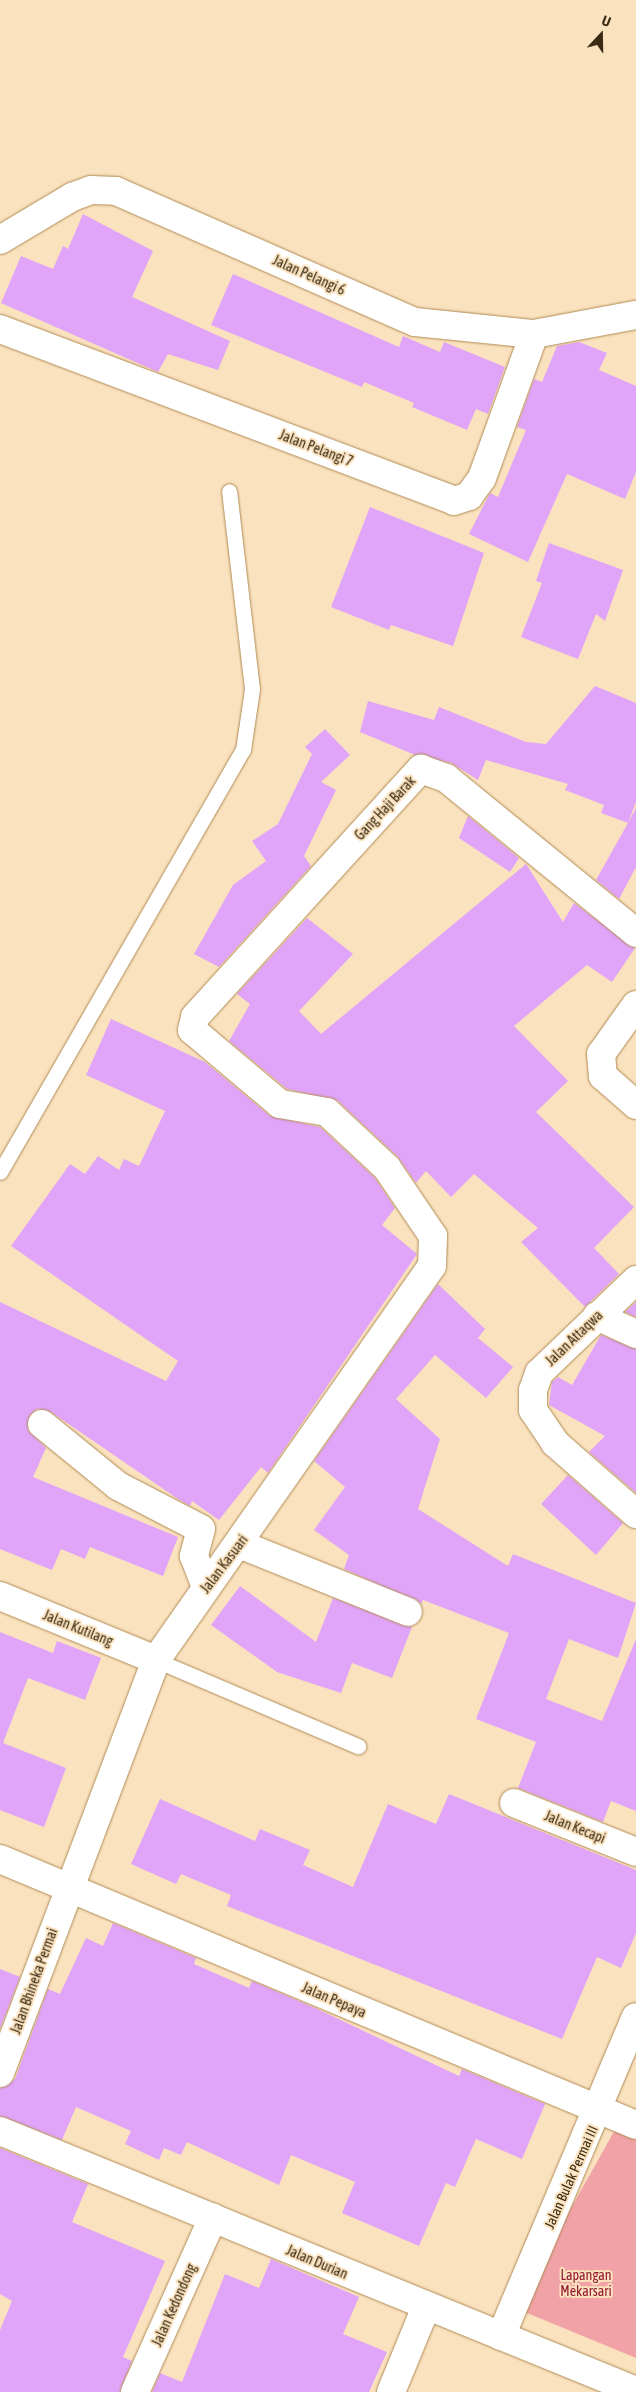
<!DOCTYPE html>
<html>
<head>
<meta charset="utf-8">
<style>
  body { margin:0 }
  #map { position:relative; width:636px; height:2392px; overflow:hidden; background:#fae2bf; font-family:"Asap Condensed",sans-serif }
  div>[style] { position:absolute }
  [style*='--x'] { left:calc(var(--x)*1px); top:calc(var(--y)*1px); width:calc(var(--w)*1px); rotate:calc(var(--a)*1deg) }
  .green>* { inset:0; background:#f0a2a6 }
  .building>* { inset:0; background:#e0a4f8 }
  .roads { filter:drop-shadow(0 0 1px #b08a52) drop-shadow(0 0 1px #b08a52) }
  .lane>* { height:15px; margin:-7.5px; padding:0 7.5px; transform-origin:7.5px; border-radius:7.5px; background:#fff }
  .street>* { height:28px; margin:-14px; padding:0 14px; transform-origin:14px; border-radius:14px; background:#fff }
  span { translate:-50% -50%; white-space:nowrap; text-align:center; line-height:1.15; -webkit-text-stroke:4px #fae2bf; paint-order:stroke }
  .street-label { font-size:14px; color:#3a2b13 }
  .park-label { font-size:14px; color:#921832 }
  .north { position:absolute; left:576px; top:10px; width:50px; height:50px; -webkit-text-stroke:4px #fae2bf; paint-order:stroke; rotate:21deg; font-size:14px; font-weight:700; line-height:20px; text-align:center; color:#3a2b13 }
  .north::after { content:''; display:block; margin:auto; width:18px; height:22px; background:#3a2b13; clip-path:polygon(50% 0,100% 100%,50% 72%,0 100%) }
</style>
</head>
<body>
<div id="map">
  <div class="green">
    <i style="clip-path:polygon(616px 2128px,636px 2136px,636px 2358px,515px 2308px)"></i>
  </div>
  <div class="building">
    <i style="clip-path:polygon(83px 214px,153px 251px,132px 297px,230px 341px,218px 370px,168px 354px,158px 372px,1px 303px,21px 256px,53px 269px,63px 246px,68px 249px)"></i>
    <i style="clip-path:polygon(233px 274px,399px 347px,403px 336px,440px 352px,444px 342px,505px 367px,488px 414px,476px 409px,467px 430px,412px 407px,414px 403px,364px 382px,362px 387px,211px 325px)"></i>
    <i style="clip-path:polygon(579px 342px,607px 353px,599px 370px,636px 386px,636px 472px,625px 499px,567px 474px,528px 562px,469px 534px,490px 493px,498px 497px,526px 430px,517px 427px,534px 379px,542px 382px,557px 346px)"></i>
    <i style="clip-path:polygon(370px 507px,484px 553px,453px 646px,391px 625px,389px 630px,331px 607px)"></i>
    <i style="clip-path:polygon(549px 543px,623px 570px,605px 621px,596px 614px,578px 659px,521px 637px,542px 583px,536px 581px)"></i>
    <i style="clip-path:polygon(595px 686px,636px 703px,636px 802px,628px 823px,636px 808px,636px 867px,619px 899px,596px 880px,628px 823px,601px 813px,604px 805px,565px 790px,568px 784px,486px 760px,478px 780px,451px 763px,415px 755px,360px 732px,368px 701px,434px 720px,439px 707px,526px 742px,546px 744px)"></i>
    <i style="clip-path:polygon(325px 729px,350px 755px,321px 782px,336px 790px,304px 856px,311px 866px,219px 967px,194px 954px,233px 885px,266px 861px,252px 841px,278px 824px,312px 754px,305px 747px)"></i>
    <i style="clip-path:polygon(468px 816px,519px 858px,510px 872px,459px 838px)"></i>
    <i style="clip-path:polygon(526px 864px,563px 922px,574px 903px,635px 948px,612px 982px,587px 965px,514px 1026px,568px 1081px,536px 1112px,634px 1207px,594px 1248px,619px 1274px,585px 1307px,521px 1242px,538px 1228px,474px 1174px,451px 1197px,426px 1171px,416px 1183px,398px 1157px,338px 1101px,287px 1089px,229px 1041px,250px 1004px,237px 994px,307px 918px,353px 954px,299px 1011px,321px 1034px)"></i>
    <i style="clip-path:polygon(111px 1019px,205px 1062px,270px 1116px,320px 1127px,375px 1178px,395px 1208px,382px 1225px,417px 1254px,268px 1473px,261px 1467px,219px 1520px,192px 1501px,190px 1506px,178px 1499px,51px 1412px,37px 1409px,30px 1415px,28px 1430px,46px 1448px,33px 1477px,178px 1537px,163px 1576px,90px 1547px,85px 1559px,61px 1549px,52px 1570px,0 1549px,0 1302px,166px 1381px,178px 1361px,11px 1246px,70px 1164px,85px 1174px,98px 1156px,119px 1170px,124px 1159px,139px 1166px,165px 1111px,86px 1075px)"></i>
    <i style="clip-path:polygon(438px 1284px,485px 1329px,478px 1338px,513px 1367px,486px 1398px,435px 1355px,396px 1399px,440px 1439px,418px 1509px,508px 1566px,513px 1554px,636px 1603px,618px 1658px,569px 1639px,546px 1699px,602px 1721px,636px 1639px,636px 1811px,611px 1801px,603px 1822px,518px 1788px,536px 1742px,476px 1719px,509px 1633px,423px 1600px,421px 1604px,344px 1569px,349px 1555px,314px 1530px,345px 1487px,314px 1461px)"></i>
    <i style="clip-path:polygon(636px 1302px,636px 1317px,625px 1312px)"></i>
    <i style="clip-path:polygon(601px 1335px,636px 1349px,636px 1493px,589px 1452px,605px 1436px,549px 1405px,552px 1382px,558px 1377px,572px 1385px)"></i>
    <i style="clip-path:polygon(568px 1475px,623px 1523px,596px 1555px,541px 1504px)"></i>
    <i style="clip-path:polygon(240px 1586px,316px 1642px,333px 1598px,412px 1627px,392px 1678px,352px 1663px,341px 1693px,277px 1672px,211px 1625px)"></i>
    <i style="clip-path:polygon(0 1632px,53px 1653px,57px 1641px,101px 1658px,85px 1700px,28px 1678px,3px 1743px,66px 1768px,44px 1827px,0 1810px)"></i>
    <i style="clip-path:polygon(449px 1794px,636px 1870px,636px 1933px,621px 1968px,597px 1957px,562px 2039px,227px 1906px,231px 1895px,181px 1874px,176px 1884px,131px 1864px,160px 1799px,255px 1841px,260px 1829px,310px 1850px,303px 1865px,353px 1887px,388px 1804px,436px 1824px)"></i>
    <i style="clip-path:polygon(113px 1923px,196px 1958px,194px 1964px,249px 1988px,252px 1981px,313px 2007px,459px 2076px,462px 2069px,545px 2104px,522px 2159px,476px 2139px,455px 2187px,446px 2183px,419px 2246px,342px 2213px,355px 2182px,291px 2155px,279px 2185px,187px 2142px,181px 2155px,164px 2148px,159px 2160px,125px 2144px,131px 2131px,76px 2107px,62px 2140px,0 2116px,0 2088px,15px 2079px,48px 1989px,60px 1994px,86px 1938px,103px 1946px)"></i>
    <i style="clip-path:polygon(0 1969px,20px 1977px,0 2029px)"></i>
    <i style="clip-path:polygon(0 2148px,88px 2184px,72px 2222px,165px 2261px,123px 2357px,132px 2361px,120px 2392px,0 2392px,0 2330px,12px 2301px,0 2294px)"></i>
    <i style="clip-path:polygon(271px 2259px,359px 2297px,343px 2334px,387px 2352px,369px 2392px,152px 2392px,160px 2373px,182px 2382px,225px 2274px,259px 2288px)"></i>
  </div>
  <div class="roads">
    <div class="lane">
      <i style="--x:0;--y:1172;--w:487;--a:-60.1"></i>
      <i style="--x:243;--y:750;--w:62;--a:-81.6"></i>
      <i style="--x:252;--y:689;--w:199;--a:-96.6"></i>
      <i style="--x:156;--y:1660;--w:220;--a:23.1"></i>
    </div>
    <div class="street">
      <i style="--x:0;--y:240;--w:84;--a:-30.8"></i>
      <i style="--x:72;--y:197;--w:20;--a:-20"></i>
      <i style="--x:91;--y:190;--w:25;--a:2"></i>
      <i style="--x:116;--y:191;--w:326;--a:23.7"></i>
      <i style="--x:415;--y:322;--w:120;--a:5.8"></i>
      <i style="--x:534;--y:334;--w:104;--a:-10.6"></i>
      <i style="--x:0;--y:329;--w:485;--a:20.7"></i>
      <i style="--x:454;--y:501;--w:16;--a:-18"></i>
      <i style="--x:469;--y:496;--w:22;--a:-54"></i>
      <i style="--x:482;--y:478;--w:153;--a:-70.1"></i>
      <i style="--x:636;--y:1005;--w:60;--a:125.5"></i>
      <i style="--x:601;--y:1054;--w:22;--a:85"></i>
      <i style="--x:603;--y:1076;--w:44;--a:41.3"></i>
      <i style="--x:636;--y:1280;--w:134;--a:136.2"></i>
      <i style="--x:539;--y:1373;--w:18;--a:109"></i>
      <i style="--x:533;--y:1390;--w:20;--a:90"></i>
      <i style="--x:533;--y:1410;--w:40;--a:56"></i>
      <i style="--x:555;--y:1443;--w:108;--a:41.2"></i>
      <i style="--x:597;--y:1316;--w:43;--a:24.8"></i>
      <i style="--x:42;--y:1424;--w:98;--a:39.2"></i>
      <i style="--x:118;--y:1486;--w:93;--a:27.4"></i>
      <i style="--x:201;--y:1529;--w:28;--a:105"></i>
      <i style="--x:194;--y:1556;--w:34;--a:69"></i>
      <i style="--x:239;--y:1544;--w:182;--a:21.9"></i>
      <i style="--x:0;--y:1596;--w:169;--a:22.3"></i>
      <i style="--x:514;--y:1803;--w:131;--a:21.9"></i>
      <i style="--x:0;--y:1859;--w:689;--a:22.7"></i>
      <i style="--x:0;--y:2073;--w:441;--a:-69.3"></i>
      <i style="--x:156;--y:1660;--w:481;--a:-55"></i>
      <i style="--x:432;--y:1266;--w:30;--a:-88"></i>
      <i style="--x:433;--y:1236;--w:82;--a:-124.1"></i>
      <i style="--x:387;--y:1168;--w:82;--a:-137"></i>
      <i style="--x:327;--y:1112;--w:48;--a:-170.3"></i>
      <i style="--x:280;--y:1104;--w:115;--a:-139.9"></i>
      <i style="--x:192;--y:1030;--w:13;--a:-77"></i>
      <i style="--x:195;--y:1017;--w:336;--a:-47.7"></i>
      <i style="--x:421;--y:769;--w:27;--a:20"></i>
      <i style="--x:446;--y:778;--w:245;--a:39.2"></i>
      <i style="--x:0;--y:2131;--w:687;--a:22.23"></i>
      <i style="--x:501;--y:2336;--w:346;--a:-67.1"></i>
      <i style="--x:135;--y:2392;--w:191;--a:-65.9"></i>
      <i style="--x:391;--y:2392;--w:92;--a:-67.6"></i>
    </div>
  </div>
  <div class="street-label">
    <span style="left:309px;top:275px;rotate:24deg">Jalan Pelangi 6</span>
    <span style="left:316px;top:448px;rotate:21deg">Jalan Pelangi 7</span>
    <span style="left:385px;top:808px;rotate:-47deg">Gang Haji Barak</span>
    <span style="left:574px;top:1338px;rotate:-44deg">Jalan Attaqwa</span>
    <span style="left:224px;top:1564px;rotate:-53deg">Jalan Kasuari</span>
    <span style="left:78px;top:1628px;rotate:22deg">Jalan Kutilang</span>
    <span style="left:575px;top:1827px;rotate:22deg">Jalan Kecapi</span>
    <span style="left:34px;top:1981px;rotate:-70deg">Jalan Bhineka Permai</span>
    <span style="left:334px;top:2000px;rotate:23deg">Jalan Pepaya</span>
    <span style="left:571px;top:2177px;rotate:-66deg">Jalan Bulak Permai III</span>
    <span style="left:317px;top:2262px;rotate:23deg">Jalan Durian</span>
    <span style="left:174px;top:2305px;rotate:-66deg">Jalan Kedondong</span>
  </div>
  <div class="park-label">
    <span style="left:586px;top:2283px">Lapangan<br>Mekarsari</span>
  </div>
  <div class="north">U</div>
</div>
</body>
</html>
